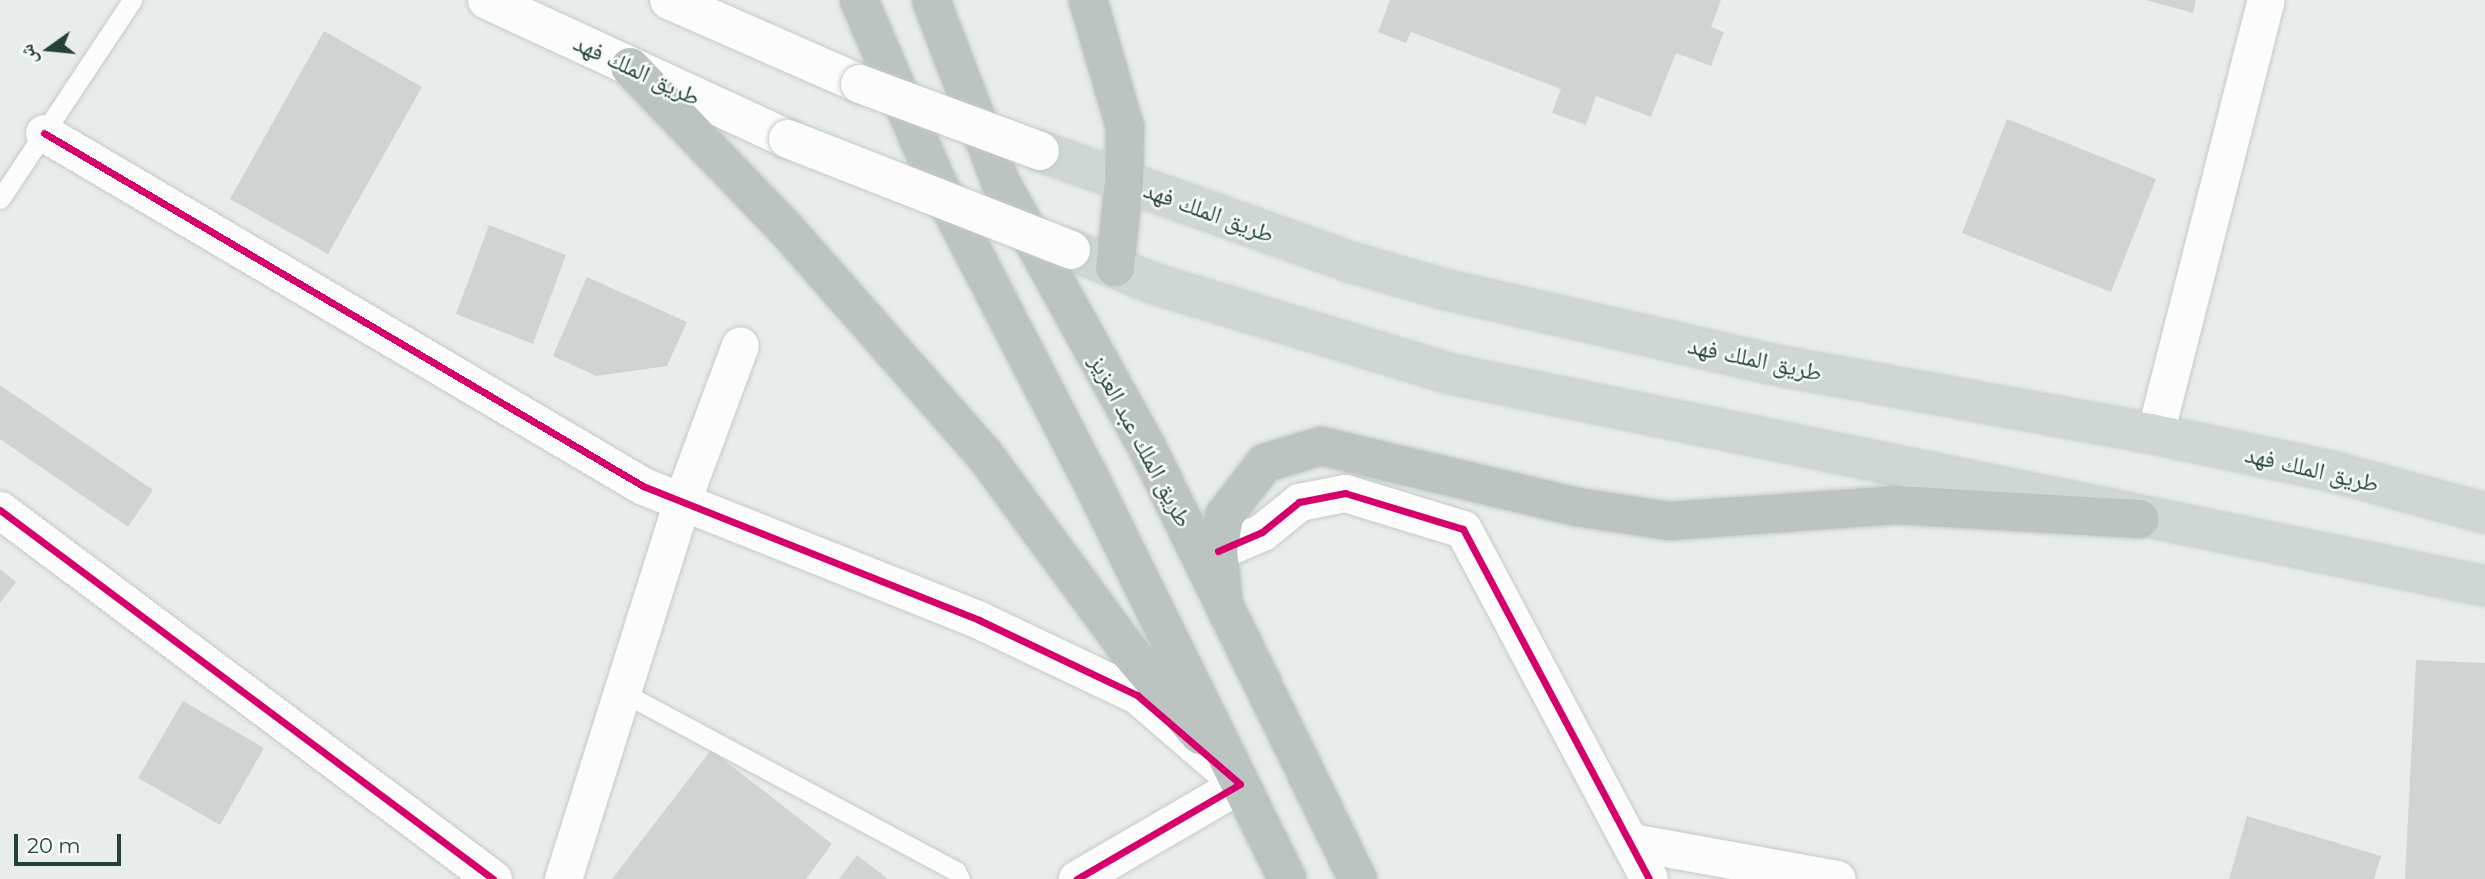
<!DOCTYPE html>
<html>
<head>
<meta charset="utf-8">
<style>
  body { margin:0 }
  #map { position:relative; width:2485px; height:879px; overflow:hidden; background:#e8edeb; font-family:Montserrat,"Noto Naskh Arabic",sans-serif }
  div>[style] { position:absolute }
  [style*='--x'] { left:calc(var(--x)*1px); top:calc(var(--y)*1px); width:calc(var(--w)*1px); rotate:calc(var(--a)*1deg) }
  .building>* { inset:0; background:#cfd4d2 }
  .roads { filter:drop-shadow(0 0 2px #c5cac8) drop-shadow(0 0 2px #c5cac8) }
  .lane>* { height:19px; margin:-9.5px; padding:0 9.5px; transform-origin:9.5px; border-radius:9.5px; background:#fcfcfc }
  .street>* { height:37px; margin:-18.5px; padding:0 18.5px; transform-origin:18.5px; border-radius:18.5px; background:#fcfcfc }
  .secondary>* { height:38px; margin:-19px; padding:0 19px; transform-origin:19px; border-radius:19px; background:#fcfcfc }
  .primary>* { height:38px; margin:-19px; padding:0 19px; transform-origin:19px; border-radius:19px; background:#cfd7d5 }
  .highway>* { height:38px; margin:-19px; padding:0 19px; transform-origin:19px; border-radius:19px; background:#bcc4c2 }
  .bridges { filter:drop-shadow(0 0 2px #c3cbc8) drop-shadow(0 0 2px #c3cbc8) }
  .secondary-bridge>* { height:38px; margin:-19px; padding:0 19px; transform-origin:19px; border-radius:19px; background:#fcfcfc }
  .cycleway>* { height:7px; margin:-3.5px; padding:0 3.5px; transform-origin:3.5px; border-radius:3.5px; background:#d6006c }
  span { translate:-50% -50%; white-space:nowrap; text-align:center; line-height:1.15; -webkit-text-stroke:5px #f7fbf9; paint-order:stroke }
  .street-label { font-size:24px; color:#24423a }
  .north { position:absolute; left:14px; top:14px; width:70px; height:70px; -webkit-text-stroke:5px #f7fbf9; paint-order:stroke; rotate:255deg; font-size:19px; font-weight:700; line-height:28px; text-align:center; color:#24423a }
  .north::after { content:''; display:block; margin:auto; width:24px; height:32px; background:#24423a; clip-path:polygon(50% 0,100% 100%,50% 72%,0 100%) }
  .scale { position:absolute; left:14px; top:834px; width:107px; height:32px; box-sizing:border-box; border:4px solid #24423a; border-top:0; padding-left:9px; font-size:21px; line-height:24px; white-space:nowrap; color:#24423a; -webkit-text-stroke:5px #f7fbf9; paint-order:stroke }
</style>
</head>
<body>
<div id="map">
  <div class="building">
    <i style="clip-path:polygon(1390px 0,1721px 0,1711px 27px,1724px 32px,1711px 66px,1676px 53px,1651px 117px,1596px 96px,1586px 125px,1552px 113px,1561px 89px,1411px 32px,1406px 43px,1378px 32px)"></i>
    <i style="clip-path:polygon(2146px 0,2196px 0,2193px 13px)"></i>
    <i style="clip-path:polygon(324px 31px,422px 87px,328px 254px,230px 199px)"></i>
    <i style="clip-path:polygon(2007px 119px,2156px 179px,2111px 292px,1962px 233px)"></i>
    <i style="clip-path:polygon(489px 225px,566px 255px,533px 344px,456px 314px)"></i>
    <i style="clip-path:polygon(587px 277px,687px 322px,667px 366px,596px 376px,553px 356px)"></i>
    <i style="clip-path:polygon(0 385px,153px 490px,128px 527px,0 439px)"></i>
    <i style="clip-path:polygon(0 569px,16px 582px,0 603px)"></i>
    <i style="clip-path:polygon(2416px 660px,2485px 663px,2485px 879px,2405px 879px)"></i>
    <i style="clip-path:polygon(183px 701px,264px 748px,220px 825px,138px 778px)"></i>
    <i style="clip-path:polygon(711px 750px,832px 844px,806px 879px,612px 879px)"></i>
    <i style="clip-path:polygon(2247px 816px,2381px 856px,2374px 879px,2229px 879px)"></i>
    <i style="clip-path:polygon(857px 855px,888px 879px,839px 879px)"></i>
  </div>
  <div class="roads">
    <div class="lane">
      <i style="--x:0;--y:199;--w:239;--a:-56.4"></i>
      <i style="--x:622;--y:692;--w:379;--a:28.2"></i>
      <i style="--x:956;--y:871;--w:9;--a:63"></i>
    </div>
    <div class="street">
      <i style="--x:44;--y:133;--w:695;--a:30.51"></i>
      <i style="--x:643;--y:486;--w:362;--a:21.7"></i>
      <i style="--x:979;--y:620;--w:175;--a:25.4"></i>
      <i style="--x:1137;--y:695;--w:136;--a:40.8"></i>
      <i style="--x:1240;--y:784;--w:189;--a:149.8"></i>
      <i style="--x:2155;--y:434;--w:448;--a:-75.7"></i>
      <i style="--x:0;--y:510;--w:616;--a:36.81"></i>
      <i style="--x:1218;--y:551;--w:48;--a:-23.4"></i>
      <i style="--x:1262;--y:532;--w:48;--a:-39"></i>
      <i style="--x:1299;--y:502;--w:47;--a:-11.1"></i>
      <i style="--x:1345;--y:493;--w:123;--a:17"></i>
      <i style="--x:1463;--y:529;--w:396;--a:62"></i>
      <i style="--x:1632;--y:842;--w:208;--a:10.2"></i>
      <i style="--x:563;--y:879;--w:396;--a:-72.5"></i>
      <i style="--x:682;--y:501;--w:166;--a:-69.6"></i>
    </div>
    <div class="secondary">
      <i style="--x:487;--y:0;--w:332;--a:24.8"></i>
      <i style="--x:669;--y:0;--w:209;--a:23.7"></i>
    </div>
    <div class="primary">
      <i style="--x:1040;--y:151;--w:329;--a:19.7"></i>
      <i style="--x:1350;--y:262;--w:97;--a:16.2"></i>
      <i style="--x:1443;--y:289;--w:335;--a:12.9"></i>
      <i style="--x:1770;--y:364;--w:391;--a:10.3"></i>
      <i style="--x:2155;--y:434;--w:180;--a:11.9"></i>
      <i style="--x:2331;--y:471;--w:160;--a:15.3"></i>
      <i style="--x:1071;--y:250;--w:91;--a:22"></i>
      <i style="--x:1155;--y:284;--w:309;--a:16.9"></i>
      <i style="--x:1451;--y:374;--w:1056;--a:11.59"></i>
    </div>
    <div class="highway">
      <i style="--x:859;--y:0;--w:196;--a:66.8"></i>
      <i style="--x:936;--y:180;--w:329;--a:62.7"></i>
      <i style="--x:1087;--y:472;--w:453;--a:63.8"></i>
      <i style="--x:931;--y:0;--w:194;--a:69.1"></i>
      <i style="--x:1000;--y:181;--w:304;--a:61.1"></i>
      <i style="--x:1147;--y:447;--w:481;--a:64"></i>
      <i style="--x:1088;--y:0;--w:132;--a:73.8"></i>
      <i style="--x:1125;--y:127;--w:55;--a:91"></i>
      <i style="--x:1124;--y:182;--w:86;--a:96"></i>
      <i style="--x:630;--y:67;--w:225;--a:46.1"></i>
      <i style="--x:786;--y:229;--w:300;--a:48.7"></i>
      <i style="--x:984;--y:454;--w:242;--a:53.7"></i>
      <i style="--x:1127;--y:649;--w:113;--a:49.7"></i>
      <i style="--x:1224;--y:605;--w:54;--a:-96.3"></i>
      <i style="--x:1218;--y:551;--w:36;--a:-80"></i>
      <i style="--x:1224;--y:516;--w:67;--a:-52.3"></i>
      <i style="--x:1265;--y:463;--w:59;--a:-16.9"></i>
      <i style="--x:1321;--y:446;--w:263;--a:13.4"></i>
      <i style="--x:1577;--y:507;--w:93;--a:8.7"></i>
      <i style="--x:1669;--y:521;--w:228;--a:-4"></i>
      <i style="--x:1896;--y:505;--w:244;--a:3.3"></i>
    </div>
  </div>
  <div class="bridges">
    <div class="secondary-bridge">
      <i style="--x:860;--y:84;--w:192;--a:20.4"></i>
      <i style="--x:788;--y:139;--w:304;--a:21.4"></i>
    </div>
  </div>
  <div class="cycleway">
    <i style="--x:44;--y:133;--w:695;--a:30.51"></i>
    <i style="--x:643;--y:486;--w:362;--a:21.7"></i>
    <i style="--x:979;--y:620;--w:175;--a:25.4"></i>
    <i style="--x:1137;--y:695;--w:136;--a:40.8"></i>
    <i style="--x:1240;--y:784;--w:189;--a:149.8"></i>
    <i style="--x:0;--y:510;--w:616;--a:36.81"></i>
    <i style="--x:1218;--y:551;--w:48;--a:-23.4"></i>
    <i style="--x:1262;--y:532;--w:48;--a:-39"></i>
    <i style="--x:1299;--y:502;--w:47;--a:-11.1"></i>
    <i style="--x:1345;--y:493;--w:123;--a:17"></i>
    <i style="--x:1463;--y:529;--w:396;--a:62"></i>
  </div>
  <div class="street-label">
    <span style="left:637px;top:70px;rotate:25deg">طريق الملك فهد</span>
    <span style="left:1209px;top:212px;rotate:20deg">طريق الملك فهد</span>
    <span style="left:1755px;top:359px;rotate:12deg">طريق الملك فهد</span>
    <span style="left:1141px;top:441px;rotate:62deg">طريق الملك عبد العزيز</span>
    <span style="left:2312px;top:469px;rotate:13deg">طريق الملك فهد</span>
  </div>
  <div class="north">ش</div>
  <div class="scale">20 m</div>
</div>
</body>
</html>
